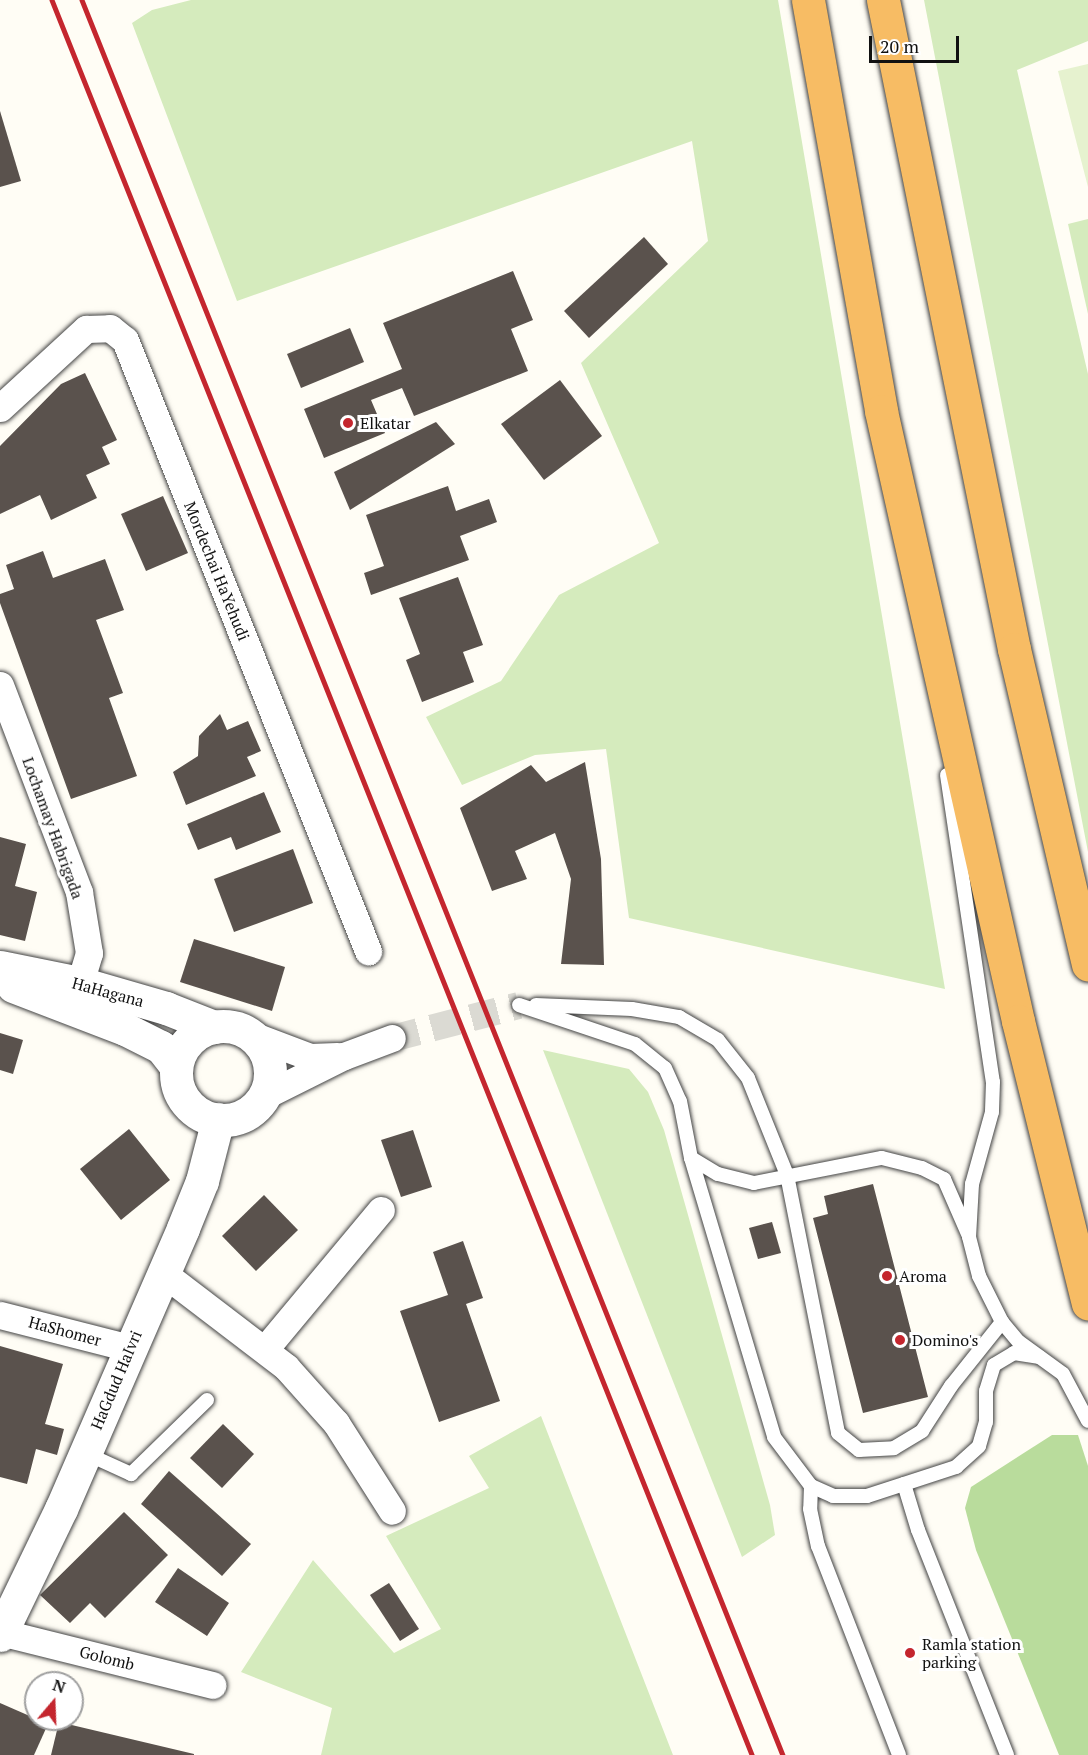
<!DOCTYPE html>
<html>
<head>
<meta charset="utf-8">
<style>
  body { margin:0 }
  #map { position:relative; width:1088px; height:1755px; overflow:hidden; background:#fffdf5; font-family:"PT Serif",serif }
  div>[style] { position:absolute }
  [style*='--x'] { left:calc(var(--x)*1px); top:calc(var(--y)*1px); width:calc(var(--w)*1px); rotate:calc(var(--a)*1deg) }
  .green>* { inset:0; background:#d5ebbd }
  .forest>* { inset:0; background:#b9dc9c }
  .pitch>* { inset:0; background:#e6f2cf }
  .building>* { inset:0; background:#5a524d }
  .minor-tunnel>* { height:27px; margin-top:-13.5px; transform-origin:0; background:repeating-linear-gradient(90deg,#dbdad3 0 27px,transparent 0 41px) }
  .roads { filter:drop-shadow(0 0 2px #444) drop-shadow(0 0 2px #444) }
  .service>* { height:14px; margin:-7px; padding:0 7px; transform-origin:7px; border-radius:7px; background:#fff }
  .minor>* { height:27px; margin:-13.5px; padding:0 13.5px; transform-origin:13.5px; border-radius:13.5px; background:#fff }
  .tertiary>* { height:33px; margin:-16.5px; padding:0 16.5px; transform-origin:16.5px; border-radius:16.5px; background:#fff }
  .tertiary>.ring { margin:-16.5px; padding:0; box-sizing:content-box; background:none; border:33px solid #fff; border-radius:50% }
  .trunk>* { height:33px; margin:-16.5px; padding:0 16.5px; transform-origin:16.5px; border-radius:16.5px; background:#f7bc64 }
  .rail>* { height:4.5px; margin:-2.25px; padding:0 2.25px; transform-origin:2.25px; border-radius:2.25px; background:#c4262e }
  .dots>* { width:16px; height:16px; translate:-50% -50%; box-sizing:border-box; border:3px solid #fff; border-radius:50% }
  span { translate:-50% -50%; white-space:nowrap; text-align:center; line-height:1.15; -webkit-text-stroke:6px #fff; paint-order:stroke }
  .poi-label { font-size:16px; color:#111 }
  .left { translate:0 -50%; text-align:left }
  .street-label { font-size:16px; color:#111 }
  .north { position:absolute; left:24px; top:1671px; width:60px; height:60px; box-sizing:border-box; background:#fff; border:2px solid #a0a0a0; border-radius:50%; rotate:19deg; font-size:16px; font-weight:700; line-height:24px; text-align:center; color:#111 }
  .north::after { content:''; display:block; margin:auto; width:21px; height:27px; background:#c4262e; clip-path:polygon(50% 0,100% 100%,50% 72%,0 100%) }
  .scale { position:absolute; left:869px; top:36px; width:90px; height:27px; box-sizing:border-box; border:3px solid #111; border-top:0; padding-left:8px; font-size:18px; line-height:21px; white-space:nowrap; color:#111; -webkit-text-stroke:4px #fff; paint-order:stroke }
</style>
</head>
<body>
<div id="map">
  <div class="green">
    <i style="clip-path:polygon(191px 0,778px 0,945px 989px,629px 918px,606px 749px,535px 755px,462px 785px,426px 717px,501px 681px,559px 595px,659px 543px,581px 363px,708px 241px,692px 141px,237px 301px,132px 23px,152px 10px)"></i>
    <i style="clip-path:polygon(924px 0,1088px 0,1088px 41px,1017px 70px,1088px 374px,1088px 852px)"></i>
    <i style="clip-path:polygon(1088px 219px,1088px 314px,1068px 224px)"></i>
    <i style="clip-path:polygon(543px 1050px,629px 1069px,648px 1092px,664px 1130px,770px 1505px,775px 1535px,742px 1557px)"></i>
    <i style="clip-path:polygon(541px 1416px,673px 1755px,321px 1755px,332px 1708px,241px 1672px,313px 1560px,394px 1653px,441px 1629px,386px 1536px,489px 1488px,469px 1456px)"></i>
  </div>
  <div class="forest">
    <i style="clip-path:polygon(1052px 1435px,1078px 1435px,1088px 1466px,1088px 1755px,1059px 1755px,976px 1550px,965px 1508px,971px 1487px)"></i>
  </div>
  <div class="pitch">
    <i style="clip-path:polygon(1088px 64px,1088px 187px,1058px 71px)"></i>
  </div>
  <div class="building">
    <i style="clip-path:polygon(0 111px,21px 181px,0 187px)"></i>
    <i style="clip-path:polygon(644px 237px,668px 264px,589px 338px,564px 311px)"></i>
    <i style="clip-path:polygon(513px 271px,533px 320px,511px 329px,528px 371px,414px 416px,402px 388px,371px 400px,385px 433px,324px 458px,304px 409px,402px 369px,383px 323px)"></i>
    <i style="clip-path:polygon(350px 328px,364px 362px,301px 388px,287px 354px)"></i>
    <i style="clip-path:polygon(85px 373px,117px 440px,102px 447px,110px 464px,86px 475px,97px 498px,51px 520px,40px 495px,0 514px,0 446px,61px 384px)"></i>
    <i style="clip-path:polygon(560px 380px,602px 436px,544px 480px,501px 424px)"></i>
    <i style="clip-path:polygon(436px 422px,455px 444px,350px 510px,334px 472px)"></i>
    <i style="clip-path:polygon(448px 486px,456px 511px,489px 499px,497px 522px,460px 536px,469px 560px,371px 595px,364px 573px,384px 566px,366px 515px)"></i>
    <i style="clip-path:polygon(163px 496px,188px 553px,146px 571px,121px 514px)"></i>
    <i style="clip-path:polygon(43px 551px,53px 578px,105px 559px,124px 610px,96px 620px,123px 693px,109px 698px,137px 776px,71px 799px,0 603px,0 594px,14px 589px,6px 565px)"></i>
    <i style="clip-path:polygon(458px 577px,483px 645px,463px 652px,474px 682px,422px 702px,406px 660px,420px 654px,399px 598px)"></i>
    <i style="clip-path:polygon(220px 714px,227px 730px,248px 721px,261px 751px,247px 757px,256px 776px,186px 805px,173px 772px,198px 756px,199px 736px)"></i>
    <i style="clip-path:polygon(585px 762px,601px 859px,604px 965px,561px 964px,571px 879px,555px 833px,515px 851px,527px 879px,492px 891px,460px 808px,531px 765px,546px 782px)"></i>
    <i style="clip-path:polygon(264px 792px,281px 832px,236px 850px,231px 837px,198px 850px,187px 824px)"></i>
    <i style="clip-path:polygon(0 837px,26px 844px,15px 886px,37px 892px,25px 941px,0 935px)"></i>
    <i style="clip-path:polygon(293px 849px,313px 903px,234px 932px,214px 879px)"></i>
    <i style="clip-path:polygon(194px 939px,285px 967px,272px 1011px,180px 982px)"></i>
    <i style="clip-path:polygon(0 1033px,23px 1040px,13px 1074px,0 1070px)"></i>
    <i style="clip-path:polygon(129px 1129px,170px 1180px,121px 1220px,80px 1169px)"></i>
    <i style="clip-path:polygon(413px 1130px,432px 1187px,401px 1197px,381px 1140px)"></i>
    <i style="clip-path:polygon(873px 1184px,928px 1397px,863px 1413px,813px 1218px,828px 1214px,824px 1196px)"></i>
    <i style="clip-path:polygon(264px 1195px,298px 1230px,256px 1271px,222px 1236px)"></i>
    <i style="clip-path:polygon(772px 1222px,781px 1253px,758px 1259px,749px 1228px)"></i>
    <i style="clip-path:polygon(463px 1241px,483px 1298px,466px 1304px,500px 1401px,439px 1422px,400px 1311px,448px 1295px,433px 1252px)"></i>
    <i style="clip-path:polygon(0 1346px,63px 1364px,45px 1424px,64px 1429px,57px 1455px,36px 1449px,27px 1484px,0 1477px)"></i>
    <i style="clip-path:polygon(223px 1424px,254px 1454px,222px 1488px,190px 1458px)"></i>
    <i style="clip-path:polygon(169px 1471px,251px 1544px,222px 1576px,141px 1504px)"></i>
    <i style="clip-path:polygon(124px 1512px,168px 1555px,105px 1618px,90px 1603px,70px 1623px,40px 1595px)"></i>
    <i style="clip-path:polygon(178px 1568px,229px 1603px,207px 1636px,155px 1602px)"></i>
    <i style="clip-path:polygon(389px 1583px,419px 1629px,400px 1641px,370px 1595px)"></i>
    <i style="clip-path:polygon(0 1703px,48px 1724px,34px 1755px,0 1755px)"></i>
    <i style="clip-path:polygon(59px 1722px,194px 1754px,194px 1755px,51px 1755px)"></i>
  </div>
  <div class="minor-tunnel">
    <i style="--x:392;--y:1038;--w:131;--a:-14.6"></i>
  </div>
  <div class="roads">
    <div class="service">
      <i style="--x:947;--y:775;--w:310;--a:81.5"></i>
      <i style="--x:993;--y:1082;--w:30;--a:92"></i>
      <i style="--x:992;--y:1112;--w:75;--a:105.5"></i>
      <i style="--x:972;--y:1184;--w:53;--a:93.2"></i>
      <i style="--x:969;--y:1237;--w:40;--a:75.6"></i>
      <i style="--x:979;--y:1276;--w:51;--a:63.4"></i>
      <i style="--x:1002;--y:1322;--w:26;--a:50"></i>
      <i style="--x:1019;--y:1342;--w:54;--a:36"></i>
      <i style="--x:1063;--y:1374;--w:53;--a:62"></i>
      <i style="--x:519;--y:1005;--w:122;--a:18.6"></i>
      <i style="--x:635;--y:1044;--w:38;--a:39"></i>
      <i style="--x:665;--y:1068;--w:36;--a:66"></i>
      <i style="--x:680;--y:1101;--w:58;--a:79.1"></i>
      <i style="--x:691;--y:1158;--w:291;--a:73.4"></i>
      <i style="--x:774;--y:1437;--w:61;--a:52.9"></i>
      <i style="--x:811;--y:1486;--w:24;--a:24"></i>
      <i style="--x:833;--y:1496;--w:34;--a:0"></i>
      <i style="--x:867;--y:1496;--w:94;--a:-18"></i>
      <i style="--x:956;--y:1467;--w:31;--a:-42"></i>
      <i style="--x:979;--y:1446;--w:25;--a:-74"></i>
      <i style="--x:986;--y:1422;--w:31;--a:-90"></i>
      <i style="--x:986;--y:1391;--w:27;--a:-73"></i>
      <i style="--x:994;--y:1365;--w:23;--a:-31"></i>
      <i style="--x:1014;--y:1353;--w:26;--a:9"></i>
      <i style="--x:536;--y:1005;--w:96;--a:2.4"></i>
      <i style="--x:632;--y:1009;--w:48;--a:9.7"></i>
      <i style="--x:679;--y:1017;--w:45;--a:30.5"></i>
      <i style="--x:718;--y:1040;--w:48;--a:51.7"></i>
      <i style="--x:748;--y:1078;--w:105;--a:68.1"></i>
      <i style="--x:787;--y:1175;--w:263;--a:78.8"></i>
      <i style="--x:838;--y:1433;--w:27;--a:39"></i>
      <i style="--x:859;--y:1450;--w:35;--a:-3"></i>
      <i style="--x:894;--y:1448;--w:33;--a:-31"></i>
      <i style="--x:922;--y:1431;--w:54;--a:-57.2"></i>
      <i style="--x:951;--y:1386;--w:82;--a:-51.4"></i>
      <i style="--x:691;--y:1158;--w:31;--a:31"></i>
      <i style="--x:718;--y:1174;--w:37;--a:14"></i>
      <i style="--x:754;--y:1183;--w:130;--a:-11.1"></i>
      <i style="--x:882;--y:1158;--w:41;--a:14"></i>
      <i style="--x:922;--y:1168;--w:25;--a:27"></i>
      <i style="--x:944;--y:1179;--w:60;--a:66.4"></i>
      <i style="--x:85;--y:1453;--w:51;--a:24.5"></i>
      <i style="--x:131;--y:1474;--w:106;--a:-44.2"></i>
      <i style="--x:904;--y:1484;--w:48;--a:73.1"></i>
      <i style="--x:918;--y:1530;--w:242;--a:68.4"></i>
      <i style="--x:811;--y:1486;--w:23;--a:92"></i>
      <i style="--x:810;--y:1509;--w:38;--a:78"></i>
      <i style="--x:818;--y:1546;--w:224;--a:68.8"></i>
    </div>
    <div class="minor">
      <i style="--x:0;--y:408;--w:117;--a:-42.6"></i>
      <i style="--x:86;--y:329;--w:24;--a:-2"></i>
      <i style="--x:110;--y:328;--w:19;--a:39"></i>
      <i style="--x:125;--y:340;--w:658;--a:68.31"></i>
      <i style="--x:0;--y:685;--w:222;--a:69.1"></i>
      <i style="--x:79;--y:892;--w:62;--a:80.7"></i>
      <i style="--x:89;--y:953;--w:52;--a:106.7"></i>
      <i style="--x:249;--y:1034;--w:65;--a:20.7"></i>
      <i style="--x:310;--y:1057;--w:27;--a:-2"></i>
      <i style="--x:264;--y:1096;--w:89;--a:-26.6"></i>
      <i style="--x:344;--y:1056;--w:51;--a:-20.6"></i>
      <i style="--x:163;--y:1273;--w:155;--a:37.4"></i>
      <i style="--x:286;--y:1367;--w:75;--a:48.2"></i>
      <i style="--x:336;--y:1423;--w:104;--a:57.5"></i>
      <i style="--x:0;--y:1315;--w:133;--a:14.3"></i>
      <i style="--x:265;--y:1349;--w:181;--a:-50.2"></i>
      <i style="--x:0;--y:1632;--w:219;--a:14"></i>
    </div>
    <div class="tertiary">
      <i style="--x:0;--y:967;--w:82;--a:11.3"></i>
      <i style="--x:80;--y:983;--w:90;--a:16.2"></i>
      <i style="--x:166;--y:1008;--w:52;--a:21.6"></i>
      <i style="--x:13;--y:986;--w:120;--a:21"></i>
      <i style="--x:125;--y:1029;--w:40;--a:26.6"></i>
      <i style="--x:161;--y:1047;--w:24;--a:52"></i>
      <i class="ring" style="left:176px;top:1026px;width:61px;height:61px"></i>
      <i style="--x:0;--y:1635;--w:140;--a:-64.2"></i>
      <i style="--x:61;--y:1509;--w:306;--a:-66.5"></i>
      <i style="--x:183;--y:1228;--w:51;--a:-68"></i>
      <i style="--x:202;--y:1181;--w:64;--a:-75.5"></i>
    </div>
    <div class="trunk">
      <i style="--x:808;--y:0;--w:417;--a:79.9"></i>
      <i style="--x:881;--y:411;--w:625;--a:77.34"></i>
      <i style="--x:1018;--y:1021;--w:291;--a:76.1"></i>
      <i style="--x:883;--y:0;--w:662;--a:78.59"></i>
      <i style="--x:1014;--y:649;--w:324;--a:76.8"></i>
    </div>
  </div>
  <div class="rail">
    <i style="--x:52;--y:0;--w:1889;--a:68.25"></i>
    <i style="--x:82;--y:0;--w:1890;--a:68.23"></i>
  </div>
  <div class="dots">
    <i style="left:348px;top:423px;background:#c4262e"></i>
    <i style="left:887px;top:1276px;background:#c4262e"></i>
    <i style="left:900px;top:1340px;background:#c4262e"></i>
    <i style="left:910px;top:1653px;background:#c4262e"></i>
  </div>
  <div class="poi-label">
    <span class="left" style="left:360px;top:423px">Elkatar</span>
    <span class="left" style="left:899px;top:1276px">Aroma</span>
    <span class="left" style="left:912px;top:1340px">Domino's</span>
    <span class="left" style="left:922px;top:1653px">Ramla station<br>parking</span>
  </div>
  <div class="street-label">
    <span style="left:217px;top:571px;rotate:68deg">Mordechai HaYehudi</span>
    <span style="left:53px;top:828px;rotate:70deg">Lochamay Habrigada</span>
    <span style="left:108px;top:992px;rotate:15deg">HaHagana</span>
    <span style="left:65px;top:1331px;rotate:15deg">HaShomer</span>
    <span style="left:116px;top:1380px;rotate:-67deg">HaGdud HaIvri</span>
    <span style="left:107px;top:1658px;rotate:14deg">Golomb</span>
  </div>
  <div class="north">N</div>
  <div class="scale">20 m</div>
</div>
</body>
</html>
